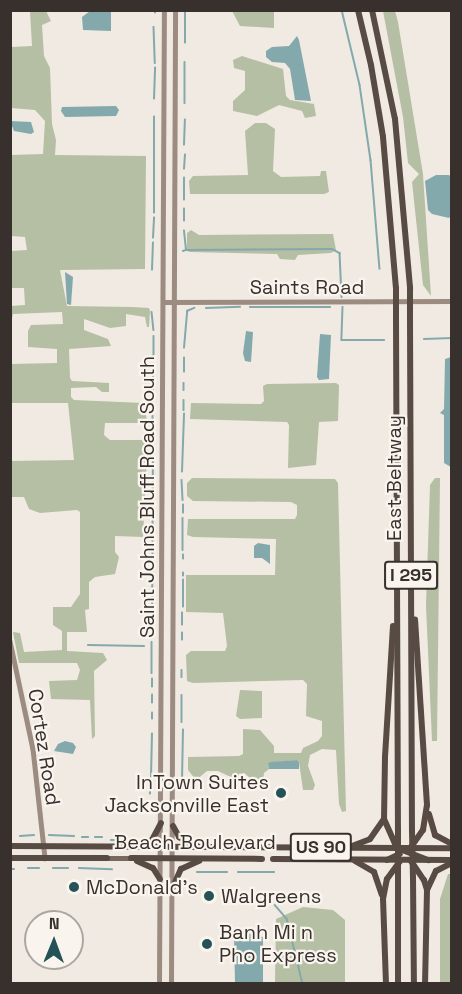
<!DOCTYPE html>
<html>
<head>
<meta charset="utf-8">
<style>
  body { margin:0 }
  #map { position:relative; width:462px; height:994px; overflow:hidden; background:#f1eae2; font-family:"Space Grotesk",sans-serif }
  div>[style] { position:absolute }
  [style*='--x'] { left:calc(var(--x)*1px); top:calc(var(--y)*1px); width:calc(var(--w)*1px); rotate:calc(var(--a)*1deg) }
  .green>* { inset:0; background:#b5bfa3 }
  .water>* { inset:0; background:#83a9ac }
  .stream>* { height:1.5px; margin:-0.75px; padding:0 0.75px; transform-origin:0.75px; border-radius:0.75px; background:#83a9ac }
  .secondary>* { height:4.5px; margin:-2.25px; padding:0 2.25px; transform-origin:2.25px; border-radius:2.25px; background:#9c8b80 }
  .primary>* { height:5px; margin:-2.5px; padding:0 2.5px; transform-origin:2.5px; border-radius:2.5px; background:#78685f }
  .highway>* { height:6px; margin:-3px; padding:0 3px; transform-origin:3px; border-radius:3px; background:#584b44 }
  .highway-bridge>* { height:6px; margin:-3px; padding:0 3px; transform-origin:3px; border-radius:3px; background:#584b44 }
  .dots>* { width:16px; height:16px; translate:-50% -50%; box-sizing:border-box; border:3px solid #f9f4ee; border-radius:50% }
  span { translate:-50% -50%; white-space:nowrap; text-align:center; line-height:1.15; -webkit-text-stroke:4.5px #f9f4ee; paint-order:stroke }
  .shield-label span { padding:2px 4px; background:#f9f4ee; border:2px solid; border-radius:4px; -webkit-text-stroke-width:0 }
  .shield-label { font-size:18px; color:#38302c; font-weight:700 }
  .street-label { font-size:20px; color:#38302c }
  .poi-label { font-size:20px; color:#38302c }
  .right { translate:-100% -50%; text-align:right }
  .left { translate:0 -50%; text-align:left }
  .frame { position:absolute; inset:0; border:12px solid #38302c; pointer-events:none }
  .north { position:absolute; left:24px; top:910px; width:60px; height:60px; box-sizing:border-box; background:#f9f4ee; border:2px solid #aca6a0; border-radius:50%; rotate:1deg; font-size:16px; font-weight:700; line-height:24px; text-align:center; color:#38302c }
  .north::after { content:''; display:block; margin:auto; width:21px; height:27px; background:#255256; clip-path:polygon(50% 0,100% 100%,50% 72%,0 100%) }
</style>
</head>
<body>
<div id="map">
  <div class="green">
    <i style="clip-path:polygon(30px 11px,46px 11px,51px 21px,42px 25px,44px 56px,50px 68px,52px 124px,56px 140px,55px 155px,146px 156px,145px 269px,60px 270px,67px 306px,132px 307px,149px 308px,150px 311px,149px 327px,147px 327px,145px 317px,126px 314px,126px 326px,110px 328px,84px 319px,84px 330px,108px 339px,111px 346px,69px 349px,70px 378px,72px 381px,109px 383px,109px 392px,102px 392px,96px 387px,71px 388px,71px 397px,74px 400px,143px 403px,147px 420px,145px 423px,105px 423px,104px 435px,110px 440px,148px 440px,143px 537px,115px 536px,115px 552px,119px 557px,115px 574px,95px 577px,89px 582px,89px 609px,85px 610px,87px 632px,67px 632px,67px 651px,103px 653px,107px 660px,94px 671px,95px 736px,92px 739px,90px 700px,51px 699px,49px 681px,77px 680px,80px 670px,77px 663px,19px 663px,13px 632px,20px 633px,24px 652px,62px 650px,62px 631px,53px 625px,53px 607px,71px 607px,80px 594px,80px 512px,77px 510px,40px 513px,29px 509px,24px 497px,11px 497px,11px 461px,74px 460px,68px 403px,11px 403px,11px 364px,57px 363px,57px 349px,28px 347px,28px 331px,31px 325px,63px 324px,62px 312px,13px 314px,11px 323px,11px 306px,25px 305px,24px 288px,11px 288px,11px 251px,27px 250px,25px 237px,11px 236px,11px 155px,43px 154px,45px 121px,35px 110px,11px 108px,11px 47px,32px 46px)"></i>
    <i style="clip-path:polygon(232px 11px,274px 11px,274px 28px,240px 26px)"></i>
    <i style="clip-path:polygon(383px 11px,395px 11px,398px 22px,423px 174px,431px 296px,423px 285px,412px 182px,419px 174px,408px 163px,403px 117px)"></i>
    <i style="clip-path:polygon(242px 56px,283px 69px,286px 96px,290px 100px,314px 104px,316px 116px,305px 118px,302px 111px,279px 105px,257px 116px,233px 111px,233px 101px,245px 90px,245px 71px,234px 68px,233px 60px)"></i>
    <i style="clip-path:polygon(255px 123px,266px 123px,275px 129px,273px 171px,281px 177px,320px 176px,321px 171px,326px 171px,329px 192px,324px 194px,190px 194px,189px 181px,193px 176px,248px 175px,245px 131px)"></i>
    <i style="clip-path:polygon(191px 230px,199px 235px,333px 234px,336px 250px,331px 253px,298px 255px,295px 260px,280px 259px,277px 254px,189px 252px,187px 250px,187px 233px)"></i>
    <i style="clip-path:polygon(336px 383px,339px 385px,338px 421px,319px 422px,316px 465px,288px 468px,289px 425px,287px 422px,190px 419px,191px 403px,261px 404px,264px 401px,263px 386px,267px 384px)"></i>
    <i style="clip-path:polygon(192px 478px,335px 479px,338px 483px,346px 811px,342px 812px,339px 804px,336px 750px,322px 749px,310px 755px,308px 766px,315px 785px,313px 790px,303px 790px,299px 762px,297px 760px,268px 763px,269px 769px,264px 773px,263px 781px,255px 782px,244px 773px,233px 778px,218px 771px,207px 771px,196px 780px,188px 770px,188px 757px,239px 756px,243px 754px,243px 729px,260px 730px,274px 746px,274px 753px,301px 753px,303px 748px,318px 741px,322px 736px,322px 721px,306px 716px,307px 684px,303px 680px,193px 683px,187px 681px,186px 655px,191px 651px,225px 651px,227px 646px,223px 613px,186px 612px,186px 575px,275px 575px,276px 539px,193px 537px,187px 535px,188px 519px,295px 519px,297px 515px,297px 505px,291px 502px,193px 501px,187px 496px,187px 483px)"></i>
    <i style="clip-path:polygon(435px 478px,440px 478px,437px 741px,432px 741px,426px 606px,430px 485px)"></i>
    <i style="clip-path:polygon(240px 690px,262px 691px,262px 718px,240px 719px,236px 716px)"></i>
    <i style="clip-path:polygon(448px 874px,452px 874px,451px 983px,440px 983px,440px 899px)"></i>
    <i style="clip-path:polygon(303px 907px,333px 910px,345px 920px,345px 983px,275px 983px,276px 919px)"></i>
  </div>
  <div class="water">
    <i style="clip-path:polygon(90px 11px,111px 11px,111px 31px,83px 30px,82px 17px)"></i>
    <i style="clip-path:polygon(297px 36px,299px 40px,311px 101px,295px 100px,290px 69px,285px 63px,272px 62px,266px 57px,266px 51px,272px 47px,289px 46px)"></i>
    <i style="clip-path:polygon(116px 106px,119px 110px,116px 116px,65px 117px,61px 111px,62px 107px)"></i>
    <i style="clip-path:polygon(10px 121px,31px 122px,34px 132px,31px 134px,14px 131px)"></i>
    <i style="clip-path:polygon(436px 175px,449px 175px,451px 177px,451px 216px,449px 218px,432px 214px,428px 210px,425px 181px)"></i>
    <i style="clip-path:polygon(65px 272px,73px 277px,71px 305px,67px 304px)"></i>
    <i style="clip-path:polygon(246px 331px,253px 332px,251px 362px,245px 361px,243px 353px)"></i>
    <i style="clip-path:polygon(320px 334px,331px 335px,329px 379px,319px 380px,317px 377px)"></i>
    <i style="clip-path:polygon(451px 357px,452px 357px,451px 467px,444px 463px,444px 415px,440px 413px,444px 409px,445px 359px)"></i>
    <i style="clip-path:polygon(258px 543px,270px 545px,270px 564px,262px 558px,254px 558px,254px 546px)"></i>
    <i style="clip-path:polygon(65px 741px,73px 743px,76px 747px,73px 754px,54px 751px,58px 744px)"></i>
    <i style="clip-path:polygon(297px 760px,299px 762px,299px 769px,269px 769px,268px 763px,271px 762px)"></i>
    <i style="clip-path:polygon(246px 933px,263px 937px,263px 983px,235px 983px,234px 934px)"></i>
  </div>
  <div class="stream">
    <i style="--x:342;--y:10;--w:77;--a:76.5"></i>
    <i style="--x:360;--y:85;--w:76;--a:81.7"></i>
    <i style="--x:371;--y:160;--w:109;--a:85.3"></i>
    <i style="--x:155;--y:13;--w:3;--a:-90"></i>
    <i style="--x:154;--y:27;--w:36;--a:88"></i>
    <i style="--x:185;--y:43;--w:33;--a:-90"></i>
    <i style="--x:185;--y:62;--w:41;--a:90"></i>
    <i style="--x:154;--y:99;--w:31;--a:-88"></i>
    <i style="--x:184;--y:145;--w:25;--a:-88"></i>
    <i style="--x:184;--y:169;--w:14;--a:-86"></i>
    <i style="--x:184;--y:200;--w:22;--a:-90"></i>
    <i style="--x:154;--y:213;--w:96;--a:-90"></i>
    <i style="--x:184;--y:221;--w:12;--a:-90"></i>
    <i style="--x:153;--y:238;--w:20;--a:-87"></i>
    <i style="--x:186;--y:250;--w:146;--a:-0.4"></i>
    <i style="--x:332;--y:249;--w:9;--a:27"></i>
    <i style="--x:340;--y:253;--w:44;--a:87.4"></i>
    <i style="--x:183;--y:251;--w:3;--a:-18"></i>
    <i style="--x:186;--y:250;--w:19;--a:-96"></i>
    <i style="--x:152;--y:270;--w:27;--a:-88"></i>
    <i style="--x:250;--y:307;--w:80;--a:0"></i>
    <i style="--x:343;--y:307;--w:33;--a:92"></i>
    <i style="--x:342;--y:340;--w:42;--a:0"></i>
    <i style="--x:206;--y:308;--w:34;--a:-2"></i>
    <i style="--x:152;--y:312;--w:18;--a:84"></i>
    <i style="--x:154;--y:336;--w:21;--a:90"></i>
    <i style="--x:424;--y:339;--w:28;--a:-2"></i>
    <i style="--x:184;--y:348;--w:37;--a:-85"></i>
    <i style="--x:187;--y:311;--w:8;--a:-23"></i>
    <i style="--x:184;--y:372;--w:14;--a:-90"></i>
    <i style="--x:184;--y:383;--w:7;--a:90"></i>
    <i style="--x:153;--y:398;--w:27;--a:-90"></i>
    <i style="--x:184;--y:400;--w:10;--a:90"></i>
    <i style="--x:153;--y:411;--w:8;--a:-90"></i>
    <i style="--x:153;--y:416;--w:6;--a:90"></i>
    <i style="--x:153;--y:429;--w:6;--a:90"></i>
    <i style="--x:153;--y:441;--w:13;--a:90"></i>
    <i style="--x:182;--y:472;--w:58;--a:-88"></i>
    <i style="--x:182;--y:480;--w:20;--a:87"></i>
    <i style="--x:183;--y:513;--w:8;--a:-90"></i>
    <i style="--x:183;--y:518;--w:32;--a:90"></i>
    <i style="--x:183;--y:559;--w:4;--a:-90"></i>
    <i style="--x:183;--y:576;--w:3;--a:-90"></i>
    <i style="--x:183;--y:607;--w:27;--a:-90"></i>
    <i style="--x:182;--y:625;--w:12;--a:-90"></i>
    <i style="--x:152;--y:632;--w:173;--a:-89.7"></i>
    <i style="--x:182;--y:640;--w:7;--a:-90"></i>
    <i style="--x:152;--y:642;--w:31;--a:90"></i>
    <i style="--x:88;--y:645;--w:56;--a:1"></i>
    <i style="--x:182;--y:670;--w:7;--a:90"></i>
    <i style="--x:152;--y:687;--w:8;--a:-90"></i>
    <i style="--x:182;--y:695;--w:27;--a:90"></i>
    <i style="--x:152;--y:703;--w:8;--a:-90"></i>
    <i style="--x:152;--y:719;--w:6;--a:-90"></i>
    <i style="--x:151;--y:777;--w:43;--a:-88.7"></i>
    <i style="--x:182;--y:781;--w:51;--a:-88.9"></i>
    <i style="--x:150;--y:794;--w:6;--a:-90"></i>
    <i style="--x:49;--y:835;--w:25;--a:2"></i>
    <i style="--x:10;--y:836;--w:1;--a:0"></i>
    <i style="--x:20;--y:836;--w:14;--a:-4"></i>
    <i style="--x:82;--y:837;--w:6;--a:0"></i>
    <i style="--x:95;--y:837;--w:7;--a:0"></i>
    <i style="--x:111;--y:840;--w:3;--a:0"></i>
    <i style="--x:28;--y:868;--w:11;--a:0"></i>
    <i style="--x:53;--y:868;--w:15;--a:0"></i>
    <i style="--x:79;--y:868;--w:33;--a:2"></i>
    <i style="--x:10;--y:869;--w:4;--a:0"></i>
    <i style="--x:197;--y:872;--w:30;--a:0"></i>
    <i style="--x:238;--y:872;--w:36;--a:0"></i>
    <i style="--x:275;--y:905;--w:18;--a:49"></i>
    <i style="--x:287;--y:919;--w:67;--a:76.2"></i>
  </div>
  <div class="secondary">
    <i style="--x:163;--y:302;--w:289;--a:-0.2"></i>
    <i style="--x:10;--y:641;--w:110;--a:78"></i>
    <i style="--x:33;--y:749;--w:110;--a:83.7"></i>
    <i style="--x:159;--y:984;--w:974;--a:-89.71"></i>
    <i style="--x:171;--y:984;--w:974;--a:-89.76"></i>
  </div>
  <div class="primary">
    <i style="--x:107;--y:858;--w:24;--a:0"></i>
  </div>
  <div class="highway">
    <i style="--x:358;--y:10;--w:57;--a:76.7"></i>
    <i style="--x:371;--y:65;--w:73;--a:80.5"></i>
    <i style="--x:383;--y:137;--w:152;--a:85.1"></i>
    <i style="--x:372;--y:10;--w:111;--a:78.1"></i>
    <i style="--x:395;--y:119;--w:170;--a:84.9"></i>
    <i style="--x:396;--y:318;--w:512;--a:89.78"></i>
    <i style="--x:410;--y:319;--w:512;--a:89.78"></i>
    <i style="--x:393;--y:626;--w:131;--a:93.5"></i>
    <i style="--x:385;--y:757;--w:62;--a:90.9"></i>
    <i style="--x:384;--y:819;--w:32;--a:66"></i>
    <i style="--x:397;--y:848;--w:34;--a:21"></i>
    <i style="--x:429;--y:814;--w:22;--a:74"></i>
    <i style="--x:435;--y:835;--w:19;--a:28"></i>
    <i style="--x:173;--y:826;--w:13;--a:61"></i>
    <i style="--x:179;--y:837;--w:19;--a:25"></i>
    <i style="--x:143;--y:845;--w:10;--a:-29"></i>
    <i style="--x:152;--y:840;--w:19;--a:-62"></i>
    <i style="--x:10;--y:846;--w:442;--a:0.3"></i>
    <i style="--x:352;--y:846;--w:19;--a:-21"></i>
    <i style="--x:370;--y:839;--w:24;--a:-55"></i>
    <i style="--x:411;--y:847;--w:21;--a:-55"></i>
    <i style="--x:423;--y:830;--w:25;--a:-81"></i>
    <i style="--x:427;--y:805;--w:186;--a:-93.7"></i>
    <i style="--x:10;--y:858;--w:97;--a:0"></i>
    <i style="--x:131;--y:858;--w:131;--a:0.4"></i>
    <i style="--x:273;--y:859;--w:179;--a:0.3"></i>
    <i style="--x:387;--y:860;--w:14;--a:-25"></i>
    <i style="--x:137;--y:861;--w:17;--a:24"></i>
    <i style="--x:153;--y:868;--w:13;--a:58"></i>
    <i style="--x:355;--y:861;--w:22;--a:30"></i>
    <i style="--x:374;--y:872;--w:24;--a:71"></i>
    <i style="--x:411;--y:861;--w:23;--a:56"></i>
    <i style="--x:424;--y:880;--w:10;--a:73"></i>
    <i style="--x:427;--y:890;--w:94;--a:91.2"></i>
    <i style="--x:413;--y:878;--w:106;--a:89.5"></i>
    <i style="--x:172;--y:889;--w:22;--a:-66"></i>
    <i style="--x:181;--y:869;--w:20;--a:-24"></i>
    <i style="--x:427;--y:890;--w:21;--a:-65"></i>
    <i style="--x:436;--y:871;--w:18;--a:-27"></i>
    <i style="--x:386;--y:984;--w:85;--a:-92"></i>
    <i style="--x:383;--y:899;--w:20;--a:-79"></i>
    <i style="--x:387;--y:879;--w:22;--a:-54"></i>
    <i style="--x:398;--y:984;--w:105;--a:-90"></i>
  </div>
  <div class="highway-bridge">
    <i style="--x:396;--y:288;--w:30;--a:90"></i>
    <i style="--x:410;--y:319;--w:31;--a:-90"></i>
    <i style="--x:398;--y:830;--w:49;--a:90"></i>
    <i style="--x:412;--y:831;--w:47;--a:88.8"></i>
  </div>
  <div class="dots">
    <i style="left:281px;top:793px;background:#255256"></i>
    <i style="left:74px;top:887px;background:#255256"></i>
    <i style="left:209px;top:896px;background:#255256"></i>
    <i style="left:207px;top:944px;background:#255256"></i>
  </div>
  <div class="shield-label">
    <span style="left:411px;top:575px">I 295</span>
    <span style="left:321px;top:847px">US 90</span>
  </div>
  <div class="street-label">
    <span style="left:307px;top:287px">Saints Road</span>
    <span style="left:394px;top:478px;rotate:-90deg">East Beltway</span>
    <span style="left:147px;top:497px;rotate:-90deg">Saint Johns Bluff Road South</span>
    <span style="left:44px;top:747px;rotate:81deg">Cortez Road</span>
    <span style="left:195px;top:842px">Beach Boulevard</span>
  </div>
  <div class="poi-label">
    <span class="right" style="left:269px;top:794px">InTown Suites<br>Jacksonville East</span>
    <span class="left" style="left:86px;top:887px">McDonald's</span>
    <span class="left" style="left:221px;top:896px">Walgreens</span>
    <span class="left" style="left:219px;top:944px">Banh Mi n<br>Pho Express</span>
  </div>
  <div class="frame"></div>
  <div class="north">N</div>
</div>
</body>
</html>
